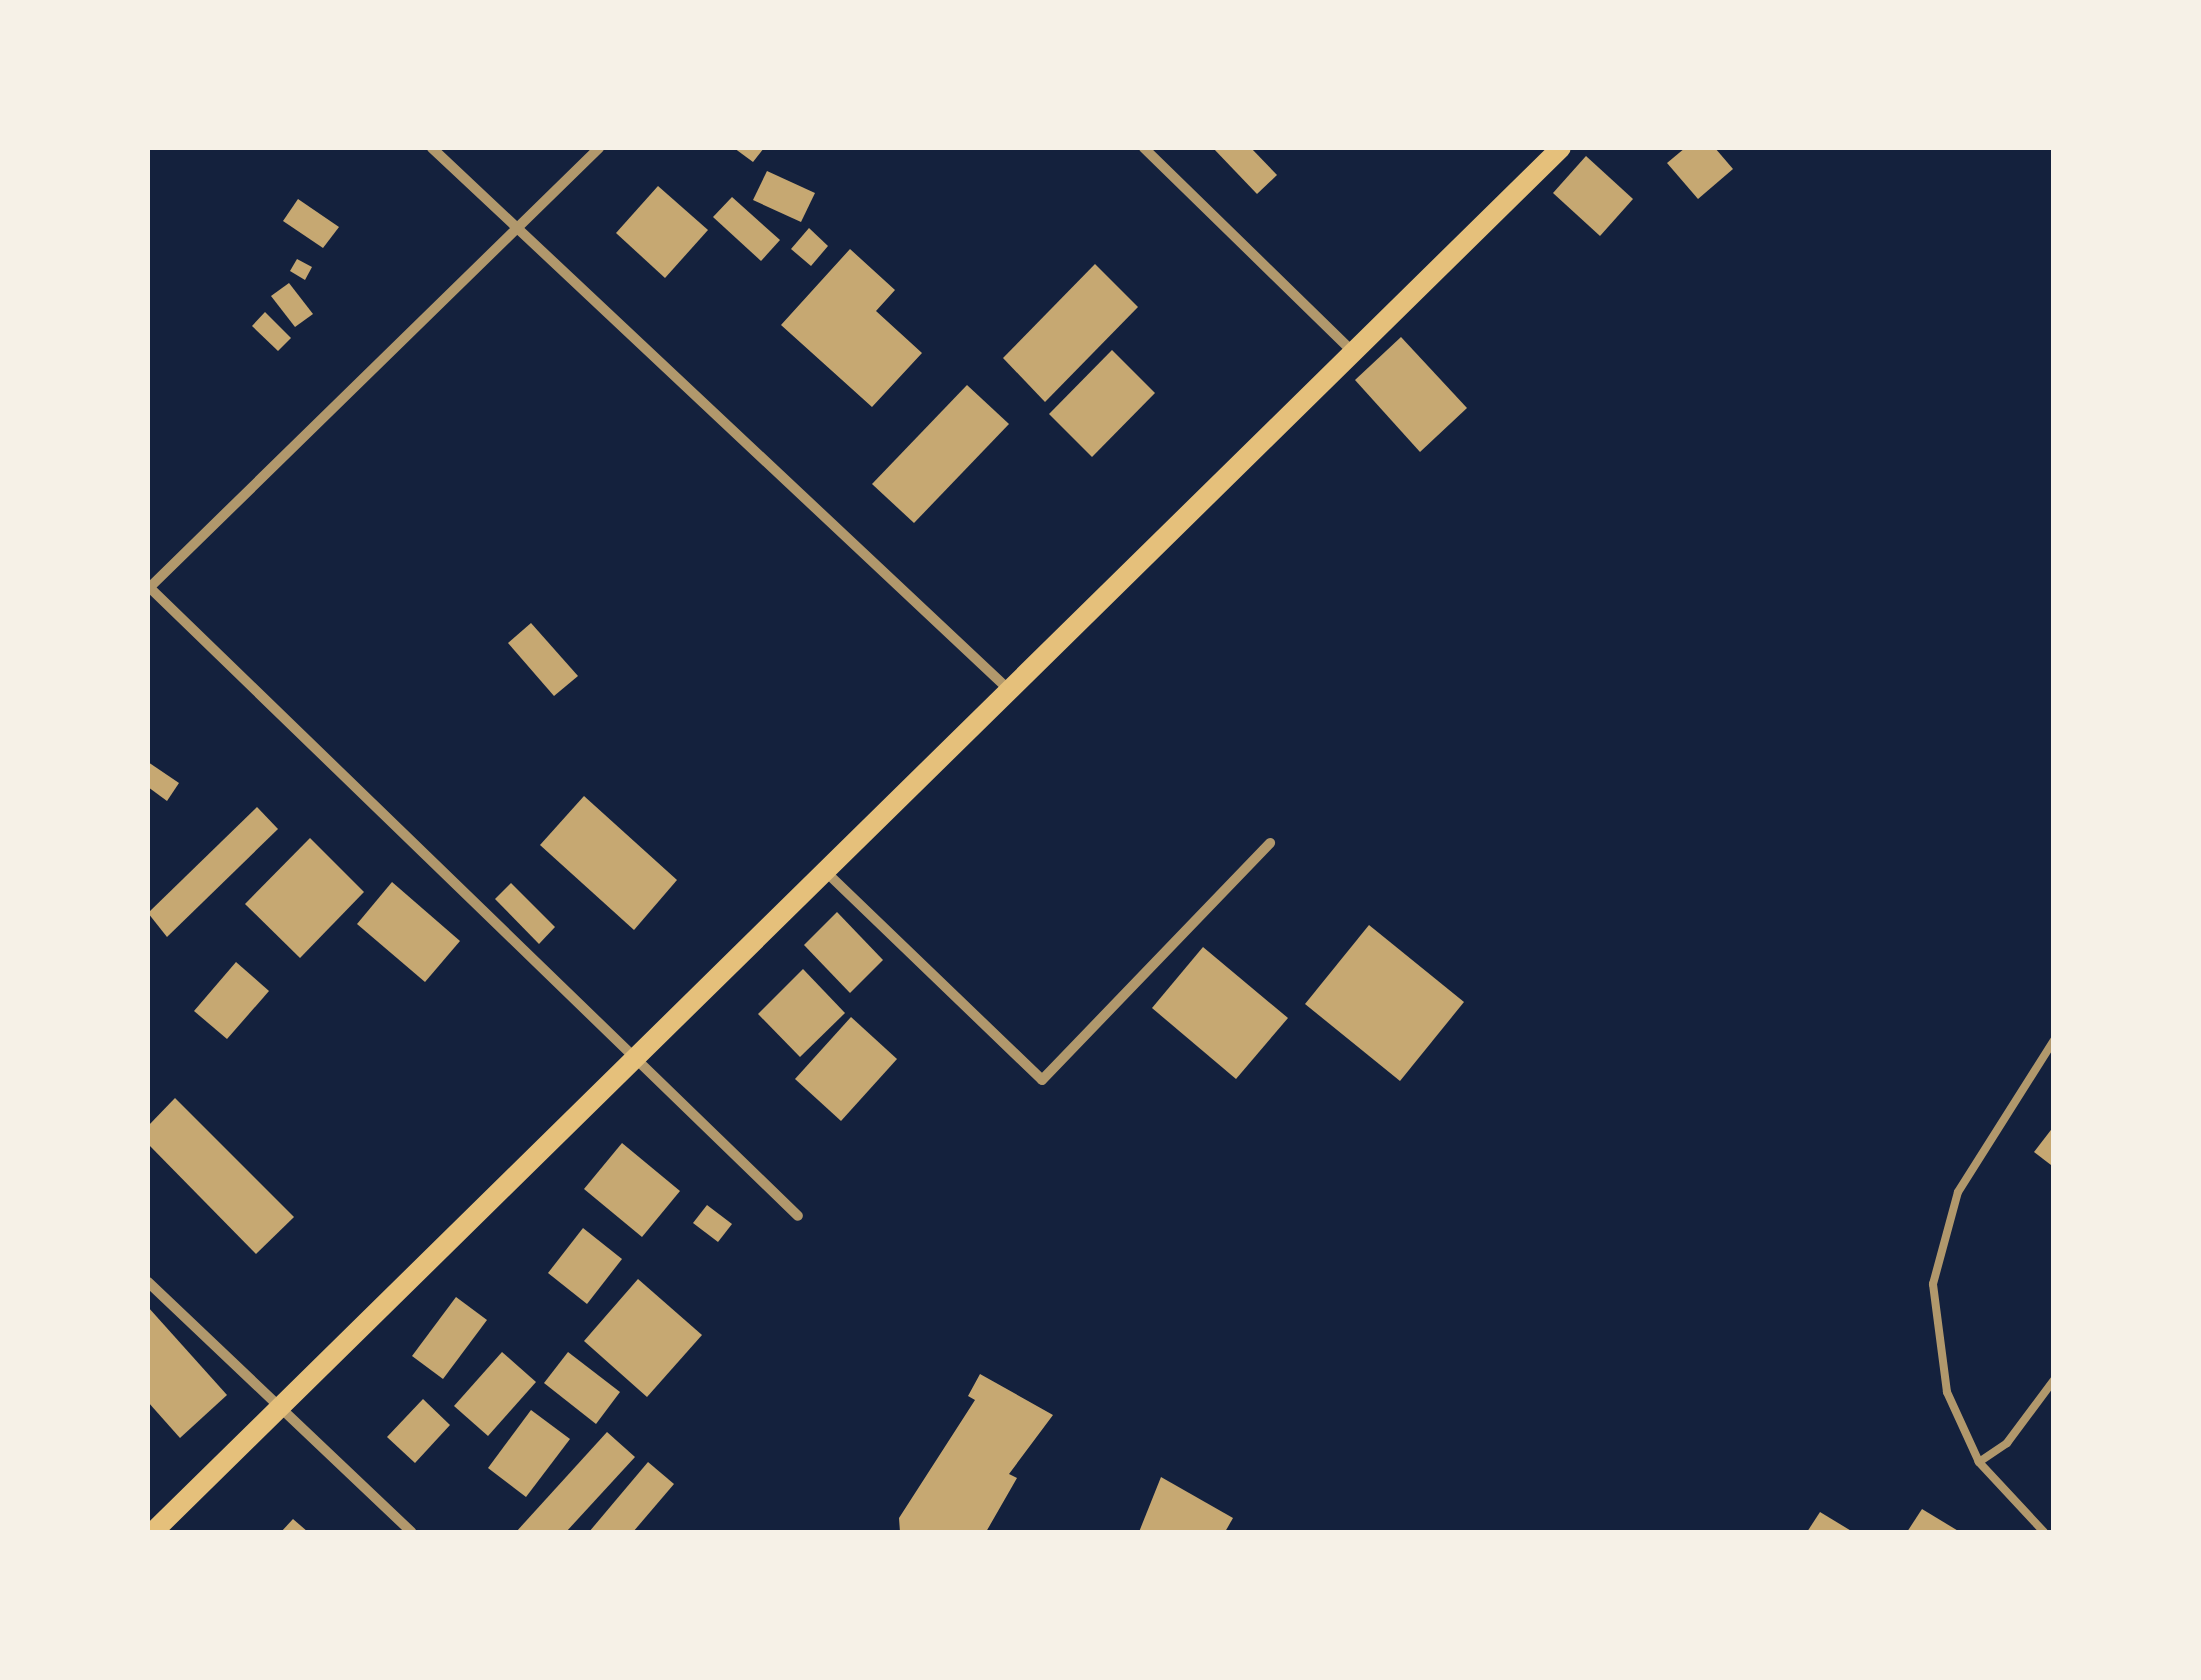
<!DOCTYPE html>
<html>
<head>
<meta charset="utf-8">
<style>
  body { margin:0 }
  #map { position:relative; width:2201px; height:1680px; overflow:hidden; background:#14213d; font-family:"Noto Sans",sans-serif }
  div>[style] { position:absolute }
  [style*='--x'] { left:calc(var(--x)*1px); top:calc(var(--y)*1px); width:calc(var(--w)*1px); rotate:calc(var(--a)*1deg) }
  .building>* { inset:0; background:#c6a872 }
  .service>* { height:8px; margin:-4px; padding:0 4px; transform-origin:4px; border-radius:4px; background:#b1986c }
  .minor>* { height:10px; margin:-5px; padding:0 5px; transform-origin:5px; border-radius:5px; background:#b1986c }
  .secondary>* { height:20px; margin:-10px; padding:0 10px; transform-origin:10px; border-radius:10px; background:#e5c07b }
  span { translate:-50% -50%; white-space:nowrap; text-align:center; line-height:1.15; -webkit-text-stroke:9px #f6f1e7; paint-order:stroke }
  .frame { position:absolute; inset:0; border:150px solid #f6f1e7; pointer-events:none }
</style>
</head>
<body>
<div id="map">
  <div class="building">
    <i style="clip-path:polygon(734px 148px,764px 148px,753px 162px)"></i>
    <i style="clip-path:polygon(1213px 148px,1251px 148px,1277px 175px,1257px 194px)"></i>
    <i style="clip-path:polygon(1685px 148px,1715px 148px,1733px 169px,1698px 199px,1667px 163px)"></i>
    <i style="clip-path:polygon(1586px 156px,1633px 199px,1600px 236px,1553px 193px)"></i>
    <i style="clip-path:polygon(767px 171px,815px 193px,801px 222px,753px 200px)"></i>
    <i style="clip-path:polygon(658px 186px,708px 230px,665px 278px,616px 233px)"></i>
    <i style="clip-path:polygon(732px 197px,780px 240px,761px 261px,713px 217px)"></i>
    <i style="clip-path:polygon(298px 199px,339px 227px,323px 248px,283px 221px)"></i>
    <i style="clip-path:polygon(809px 228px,828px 246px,811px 266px,791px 249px)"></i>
    <i style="clip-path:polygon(850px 249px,895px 290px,876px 311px,922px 353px,872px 407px,781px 325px)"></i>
    <i style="clip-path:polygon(297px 259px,312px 267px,305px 280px,290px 271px)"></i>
    <i style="clip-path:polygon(1095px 264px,1138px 307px,1045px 402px,1003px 358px)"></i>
    <i style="clip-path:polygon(289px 283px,313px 314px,295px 327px,271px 296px)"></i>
    <i style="clip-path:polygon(265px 312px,291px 338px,278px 351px,252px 326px)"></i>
    <i style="clip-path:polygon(1401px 337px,1467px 408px,1420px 452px,1355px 380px)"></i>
    <i style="clip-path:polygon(1112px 350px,1155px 393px,1092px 457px,1049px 414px)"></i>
    <i style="clip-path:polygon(967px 385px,1009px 424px,914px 523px,872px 484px)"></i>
    <i style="clip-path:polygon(531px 623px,578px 676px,554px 696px,508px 643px)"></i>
    <i style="clip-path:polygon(148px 762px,179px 783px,167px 801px,148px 787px)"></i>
    <i style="clip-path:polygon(584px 796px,677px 880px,634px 930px,540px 845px)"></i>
    <i style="clip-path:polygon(257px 807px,278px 829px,167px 937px,148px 913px)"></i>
    <i style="clip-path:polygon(310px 838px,364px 892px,300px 958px,245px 904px)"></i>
    <i style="clip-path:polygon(392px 882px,460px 941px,425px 982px,357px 924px)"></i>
    <i style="clip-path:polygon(511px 883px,555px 927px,539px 944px,495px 899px)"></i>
    <i style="clip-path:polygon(837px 912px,883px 960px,850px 993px,804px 945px)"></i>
    <i style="clip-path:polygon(1369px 925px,1464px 1002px,1400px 1081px,1305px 1004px)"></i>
    <i style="clip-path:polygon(1203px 947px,1288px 1018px,1236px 1079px,1152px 1008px)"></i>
    <i style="clip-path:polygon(236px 962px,269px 991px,227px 1039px,194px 1011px)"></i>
    <i style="clip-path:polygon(803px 969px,845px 1013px,800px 1057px,758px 1014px)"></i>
    <i style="clip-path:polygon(851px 1017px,897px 1059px,841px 1121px,795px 1079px)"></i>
    <i style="clip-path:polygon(175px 1098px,294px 1217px,256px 1254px,148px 1144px,148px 1126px)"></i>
    <i style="clip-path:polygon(2054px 1126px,2054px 1161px,2051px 1165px,2034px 1152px)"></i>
    <i style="clip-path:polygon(622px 1143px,680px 1191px,642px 1237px,584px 1189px)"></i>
    <i style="clip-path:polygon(707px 1205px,732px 1224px,718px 1242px,693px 1223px)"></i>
    <i style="clip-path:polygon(583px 1228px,622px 1259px,587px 1304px,548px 1273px)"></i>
    <i style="clip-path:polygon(638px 1279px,702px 1335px,647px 1397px,584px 1341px)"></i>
    <i style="clip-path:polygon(456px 1297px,487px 1320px,443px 1379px,412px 1356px)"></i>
    <i style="clip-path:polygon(148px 1307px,227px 1395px,180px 1438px,148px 1402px)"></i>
    <i style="clip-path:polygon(502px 1352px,536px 1382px,488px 1436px,454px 1406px)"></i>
    <i style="clip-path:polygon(568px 1352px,620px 1392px,596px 1424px,544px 1383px)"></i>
    <i style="clip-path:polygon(980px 1374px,1053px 1415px,1009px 1474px,1017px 1478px,986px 1532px,900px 1532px,899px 1518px,975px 1400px,968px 1396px)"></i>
    <i style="clip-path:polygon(423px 1399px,450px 1425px,415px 1463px,387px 1437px)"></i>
    <i style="clip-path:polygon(531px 1410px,570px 1439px,526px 1497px,488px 1468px)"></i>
    <i style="clip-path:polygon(607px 1432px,635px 1457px,566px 1532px,516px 1532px)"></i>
    <i style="clip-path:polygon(648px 1462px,674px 1484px,633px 1532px,589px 1532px)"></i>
    <i style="clip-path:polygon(1161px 1477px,1233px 1518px,1225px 1532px,1139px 1532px)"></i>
    <i style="clip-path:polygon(1922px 1509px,1960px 1532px,1907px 1532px)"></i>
    <i style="clip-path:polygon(1820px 1512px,1853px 1532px,1807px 1532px)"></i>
    <i style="clip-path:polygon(293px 1519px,308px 1532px,281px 1532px)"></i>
  </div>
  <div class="service">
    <i style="--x:1979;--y:1462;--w:34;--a:-34"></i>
    <i style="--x:2007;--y:1443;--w:79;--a:-53.3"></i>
    <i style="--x:2044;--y:1532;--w:96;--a:-132.9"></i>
    <i style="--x:1979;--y:1462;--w:77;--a:-114.6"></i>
    <i style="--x:1947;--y:1392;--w:109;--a:-97.4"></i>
    <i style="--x:1933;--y:1284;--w:95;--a:-74.8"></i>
    <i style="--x:1958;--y:1192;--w:180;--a:-57.7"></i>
  </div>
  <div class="minor">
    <i style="--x:432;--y:148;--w:789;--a:43.2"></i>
    <i style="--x:1144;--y:148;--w:285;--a:44.3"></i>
    <i style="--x:148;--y:586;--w:905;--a:44.1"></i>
    <i style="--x:148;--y:589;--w:631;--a:-44.36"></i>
    <i style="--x:825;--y:871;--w:301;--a:43.9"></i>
    <i style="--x:1042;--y:1080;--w:329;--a:-46.1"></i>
    <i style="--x:148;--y:1282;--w:363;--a:43.5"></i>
  </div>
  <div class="secondary">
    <i style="--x:153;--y:1532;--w:1974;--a:-44.51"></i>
  </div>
  <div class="frame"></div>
</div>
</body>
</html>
